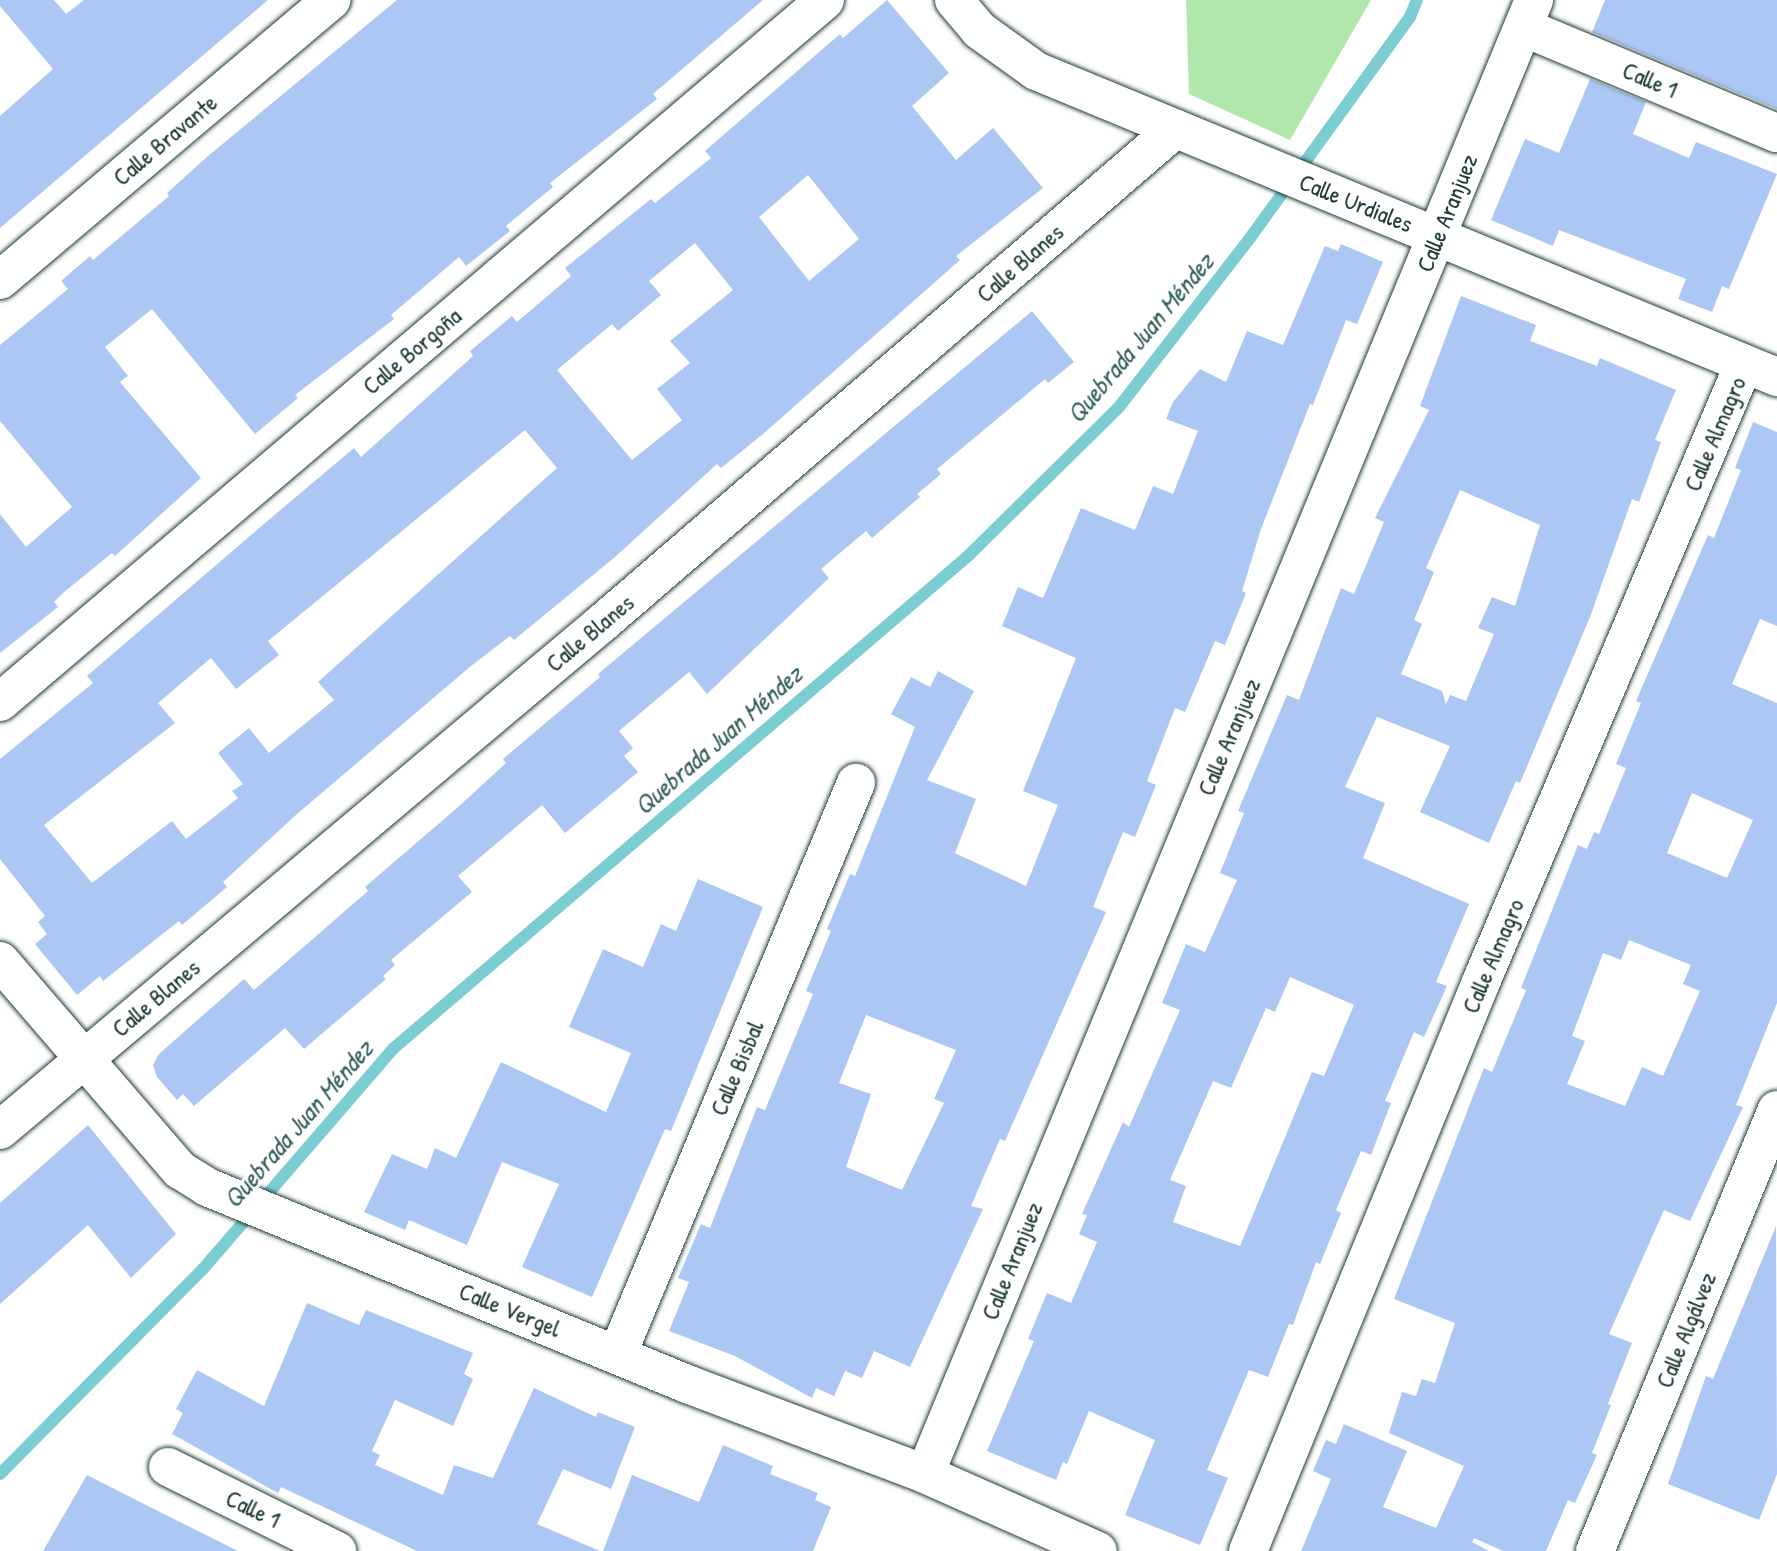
<!DOCTYPE html>
<html>
<head>
<meta charset="utf-8">
<style>
  body { margin:0 }
  #map { position:relative; width:1777px; height:1551px; overflow:hidden; background:#fff; font-family:"Patrick Hand",sans-serif }
  div>[style] { position:absolute }
  [style*='--x'] { left:calc(var(--x)*1px); top:calc(var(--y)*1px); width:calc(var(--w)*1px); rotate:calc(var(--a)*1deg) }
  .green>* { inset:0; background:#b0e8ab }
  .stream>* { height:12px; margin:-6px; padding:0 6px; transform-origin:6px; border-radius:6px; background:#7ccdd2 }
  .building>* { inset:0; background:#adc7f4 }
  .roads { filter:drop-shadow(0 0 2px #1f3d34) drop-shadow(0 0 2px #1f3d34) }
  .minor>* { height:38px; margin:-19px; padding:0 19px; transform-origin:19px; border-radius:19px; background:#fff }
  span { translate:-50% -50%; white-space:nowrap; text-align:center; line-height:1.15; -webkit-text-stroke:6px #fff; paint-order:stroke }
  .street-label { font-size:24px; color:#1f3d34 }
  .water-label { font-size:26px; color:#36615c; font-style:italic }
</style>
</head>
<body>
<div id="map">
  <div class="green">
    <i style="clip-path:polygon(1186px 0,1371px 0,1290px 140px,1189px 94px)"></i>
  </div>
  <div class="stream">
    <i style="--x:0;--y:1474;--w:289;--a:-45.3"></i>
    <i style="--x:203;--y:1269;--w:292;--a:-49.2"></i>
    <i style="--x:394;--y:1048;--w:756;--a:-40.6"></i>
    <i style="--x:968;--y:556;--w:212;--a:-44.6"></i>
    <i style="--x:1119;--y:407;--w:214;--a:-52.2"></i>
    <i style="--x:1250;--y:238;--w:273;--a:-54.1"></i>
    <i style="--x:1410;--y:17;--w:18;--a:-68"></i>
  </div>
  <div class="building">
    <i style="clip-path:polygon(0 0,54px 0,66px 14px,84px 0,268px 0,0 228px,0 116px,53px 69px,0 6px)"></i>
    <i style="clip-path:polygon(397px 0,763px 0,653px 94px,657px 99px,550px 183px,553px 187px,506px 226px,510px 231px,466px 266px,459px 257px,391px 315px,394px 319px,295px 395px,298px 398px,255px 434px,152px 309px,105px 347px,128px 376px,120px 382px,201px 478px,115px 556px,112px 553px,63px 593px,54px 602px,58px 607px,0 653px,0 514px,26px 547px,72px 507px,0 421px,0 345px,68px 289px,61px 281px,90px 256px,93px 260px,169px 196px,167px 193px,208px 156px)"></i>
    <i style="clip-path:polygon(evenodd,887px 0,949px 73px,912px 106px,956px 160px,993px 128px,1043px 188px,956px 256px,960px 260px,763px 434px,721px 468px,717px 464px,615px 557px,514px 640px,510px 636px,471px 666px,297px 814px,223px 882px,227px 887px,182px 925px,179px 921px,103px 981px,100px 976px,77px 995px,35px 944px,47px 934px,38px 922px,45px 916px,0 859px,0 759px,93px 683px,87px 676px,265px 523px,354px 448px,361px 457px,473px 356px,470px 351px,512px 316px,517px 322px,571px 276px,565px 268px,651px 199px,655px 203px,711px 158px,705px 151px,840px 34px,843px 38px,887px 0,808px 175px,859px 239px,809px 281px,759px 217px,808px 175px,887px 0,695px 243px,733px 290px,670px 341px,690px 363px,657px 389px,682px 420px,632px 460px,557px 370px,612px 324px,618px 331px,661px 295px,649px 281px,695px 243px,887px 0,525px 430px,557px 468px,318px 682px,334px 700px,269px 753px,249px 728px,218px 753px,243px 784px,232px 791px,238px 798px,186px 839px,172px 821px,92px 883px,44px 825px,175px 723px,158px 703px,211px 658px,236px 689px,279px 655px,268px 641px,525px 430px)"></i>
    <i style="clip-path:polygon(1605px 0,1777px 0,1777px 109px,1592px 32px)"></i>
    <i style="clip-path:polygon(1590px 79px,1646px 102px,1633px 134px,1689px 158px,1696px 142px,1777px 174px,1729px 289px,1722px 286px,1712px 312px,1678px 299px,1686px 279px,1559px 230px,1553px 246px,1491px 220px,1525px 139px,1559px 153px)"></i>
    <i style="clip-path:polygon(evenodd,1341px 244px,1383px 262px,1357px 324px,1346px 320px,1313px 405px,1310px 404px,1261px 529px,1242px 591px,1246px 593px,1225px 645px,1215px 641px,1185px 712px,1175px 708px,1147px 781px,1156px 785px,1135px 837px,1123px 832px,1093px 907px,1106px 912px,1005px 1141px,1000px 1139px,971px 1206px,983px 1209px,910px 1367px,874px 1351px,862px 1378px,845px 1371px,834px 1396px,816px 1388px,812px 1398px,735px 1356px,669px 1331px,689px 1282px,678px 1278px,701px 1224px,710px 1228px,757px 1107px,765px 1110px,813px 994px,806px 991px,831px 931px,827px 929px,850px 874px,855px 876px,915px 727px,891px 714px,911px 677px,930px 687px,938px 671px,974px 691px,927px 780px,976px 799px,955px 853px,1026px 886px,1058px 805px,1023px 791px,1076px 658px,1002px 626px,1018px 587px,1043px 598px,1081px 508px,1135px 530px,1153px 486px,1173px 494px,1198px 431px,1166px 419px,1173px 402px,1200px 369px,1226px 382px,1247px 331px,1283px 345px,1325px 246px,1338px 251px,1341px 244px,866px 1015px,956px 1050px,934px 1099px,944px 1103px,902px 1190px,846px 1167px,871px 1094px,839px 1083px,866px 1015px)"></i>
    <i style="clip-path:polygon(evenodd,1461px 296px,1536px 325px,1530px 341px,1597px 366px,1600px 358px,1676px 390px,1655px 440px,1661px 442px,1639px 502px,1632px 499px,1590px 617px,1520px 783px,1516px 781px,1489px 843px,1420px 812px,1450px 746px,1377px 717px,1345px 787px,1385px 803px,1363px 858px,1469px 904px,1436px 982px,1447px 986px,1424px 1037px,1414px 1032px,1385px 1101px,1391px 1103px,1371px 1155px,1361px 1151px,1336px 1210px,1341px 1213px,1320px 1264px,1316px 1262px,1293px 1325px,1289px 1324px,1268px 1377px,1249px 1370px,1207px 1470px,1228px 1478px,1200px 1545px,1125px 1515px,1155px 1440px,1089px 1411px,1067px 1464px,1063px 1462px,1056px 1480px,987px 1451px,1034px 1341px,1028px 1339px,1047px 1293px,1071px 1303px,1097px 1242px,1079px 1234px,1087px 1215px,1082px 1214px,1123px 1122px,1129px 1127px,1180px 1010px,1162px 1003px,1186px 944px,1205px 952px,1237px 880px,1220px 873px,1244px 813px,1238px 811px,1287px 695px,1299px 700px,1341px 588px,1354px 594px,1384px 522px,1375px 518px,1429px 410px,1420px 406px,1461px 296px,1460px 490px,1540px 525px,1515px 606px,1492px 597px,1478px 628px,1494px 634px,1466px 701px,1450px 695px,1446px 704px,1442px 691px,1401px 674px,1422px 624px,1414px 620px,1434px 572px,1426px 568px,1460px 490px,1461px 296px,1290px 977px,1354px 1005px,1324px 1076px,1312px 1072px,1240px 1246px,1173px 1222px,1186px 1186px,1170px 1180px,1213px 1081px,1231px 1088px,1266px 1008px,1275px 1012px,1290px 977px)"></i>
    <i style="clip-path:polygon(1032px 311px,1074px 362px,1048px 383px,1045px 379px,937px 469px,941px 474px,917px 494px,920px 497px,872px 538px,866px 531px,821px 569px,829px 578px,707px 694px,689px 672px,619px 731px,633px 748px,624px 756px,638px 772px,565px 833px,542px 805px,458px 876px,472px 892px,391px 960px,395px 965px,383px 976px,386px 979px,304px 1049px,285px 1028px,194px 1106px,183px 1094px,177px 1100px,157px 1077px,153px 1065px,159px 1054px,244px 979px,254px 990px,368px 891px,365px 887px,457px 808px,506px 763px,503px 759px,600px 677px,598px 674px)"></i>
    <i style="clip-path:polygon(evenodd,1753px 422px,1777px 432px,1777px 626px,1760px 619px,1732px 684px,1777px 703px,1777px 1003px,1736px 1105px,1743px 1107px,1690px 1221px,1664px 1210px,1609px 1334px,1632px 1343px,1608px 1404px,1611px 1405px,1592px 1453px,1597px 1455px,1575px 1503px,1568px 1500px,1546px 1551px,1503px 1551px,1474px 1538px,1472px 1542px,1489px 1551px,1301px 1551px,1331px 1479px,1313px 1471px,1326px 1440px,1336px 1444px,1344px 1424px,1407px 1451px,1383px 1507px,1436px 1528px,1464px 1466px,1389px 1433px,1402px 1392px,1416px 1396px,1422px 1379px,1435px 1383px,1455px 1323px,1394px 1299px,1484px 1068px,1492px 1072px,1526px 990px,1521px 988px,1578px 845px,1587px 849px,1594px 832px,1599px 834px,1626px 768px,1616px 764px,1641px 703px,1636px 701px,1708px 535px,1714px 538px,1741px 470px,1735px 468px,1753px 422px,1692px 793px,1753px 820px,1727px 878px,1667px 853px,1692px 793px,1753px 422px,1629px 940px,1691px 965px,1683px 984px,1700px 991px,1663px 1076px,1642px 1067px,1625px 1106px,1567px 1084px,1585px 1041px,1572px 1036px,1603px 953px,1621px 960px,1629px 940px)"></i>
    <i style="clip-path:polygon(698px 879px,763px 907px,671px 1131px,665px 1129px,592px 1297px,522px 1267px,559px 1184px,502px 1162px,467px 1245px,409px 1220px,405px 1230px,364px 1212px,392px 1154px,427px 1169px,435px 1148px,456px 1158px,501px 1062px,606px 1112px,631px 1053px,569px 1027px,603px 949px,643px 967px,661px 924px,676px 931px)"></i>
    <i style="clip-path:polygon(88px 1125px,176px 1234px,131px 1278px,88px 1225px,0 1304px,0 1203px)"></i>
    <i style="clip-path:polygon(1776px 1226px,1777px 1474px,1759px 1520px,1668px 1484px,1706px 1376px,1713px 1379px)"></i>
    <i style="clip-path:polygon(307px 1303px,359px 1325px,366px 1310px,473px 1353px,464px 1374px,473px 1379px,453px 1426px,395px 1400px,372px 1451px,380px 1455px,375px 1465px,443px 1495px,454px 1465px,493px 1478px,534px 1388px,596px 1417px,598px 1412px,635px 1427px,611px 1489px,563px 1469px,537px 1524px,600px 1551px,417px 1551px,281px 1487px,278px 1493px,172px 1434px,183px 1413px,176px 1409px,197px 1370px,264px 1406px)"></i>
    <i style="clip-path:polygon(723px 1445px,773px 1466px,770px 1474px,818px 1493px,815px 1500px,831px 1507px,813px 1551px,603px 1551px,632px 1475px,699px 1502px)"></i>
    <i style="clip-path:polygon(87px 1475px,160px 1512px,238px 1551px,43px 1551px)"></i>
  </div>
  <div class="roads">
    <div class="minor">
      <i style="--x:954;--y:0;--w:39;--a:50"></i>
      <i style="--x:979;--y:30;--w:70;--a:35.7"></i>
      <i style="--x:1036;--y:71;--w:802;--a:22.44"></i>
      <i style="--x:1523;--y:27;--w:275;--a:22.7"></i>
      <i style="--x:0;--y:280;--w:434;--a:-40.2"></i>
      <i style="--x:0;--y:702;--w:1083;--a:-40.39"></i>
      <i style="--x:0;--y:961;--w:276;--a:49.3"></i>
      <i style="--x:180;--y:1170;--w:32;--a:32"></i>
      <i style="--x:207;--y:1187;--w:519;--a:22.31"></i>
      <i style="--x:687;--y:1384;--w:254;--a:20.7"></i>
      <i style="--x:925;--y:1474;--w:189;--a:24"></i>
      <i style="--x:0;--y:1130;--w:786;--a:-40.1"></i>
      <i style="--x:601;--y:624;--w:758;--a:-40.77"></i>
      <i style="--x:618;--y:1353;--w:618;--a:-67.34"></i>
      <i style="--x:168;--y:1467;--w:189;--a:26.4"></i>
      <i style="--x:925;--y:1474;--w:1595;--a:-67.55"></i>
      <i style="--x:1248;--y:1551;--w:615;--a:-67.73"></i>
      <i style="--x:1481;--y:982;--w:672;--a:-66.95"></i>
      <i style="--x:1595;--y:1551;--w:477;--a:-67.6"></i>
    </div>
  </div>
  <div class="street-label">
    <span style="left:1650px;top:80px;rotate:23deg">Calle 1</span>
    <span style="left:165px;top:140px;rotate:-40deg">Calle Bravante</span>
    <span style="left:1356px;top:203px;rotate:22deg">Calle Urdiales</span>
    <span style="left:1447px;top:213px;rotate:-68deg">Calle Aranjuez</span>
    <span style="left:1020px;top:263px;rotate:-41deg">Calle Blanes</span>
    <span style="left:412px;top:351px;rotate:-40deg">Calle Borgoña</span>
    <span style="left:1715px;top:434px;rotate:-67deg">Calle Almagro</span>
    <span style="left:590px;top:633px;rotate:-40deg">Calle Blanes</span>
    <span style="left:1229px;top:737px;rotate:-67deg">Calle Aranjuez</span>
    <span style="left:1493px;top:956px;rotate:-67deg">Calle Almagro</span>
    <span style="left:156px;top:998px;rotate:-40deg">Calle Blanes</span>
    <span style="left:737px;top:1068px;rotate:-67deg">Calle Bisbal</span>
    <span style="left:1012px;top:1261px;rotate:-68deg">Calle Aranjuez</span>
    <span style="left:510px;top:1310px;rotate:22deg">Calle Vergel</span>
    <span style="left:1686px;top:1330px;rotate:-68deg">Calle Algálvez</span>
    <span style="left:253px;top:1509px;rotate:26deg">Calle 1</span>
  </div>
  <div class="water-label">
    <span style="left:1140px;top:338px;rotate:-50deg">Quebrada Juan Méndez</span>
    <span style="left:718px;top:740px;rotate:-41deg">Quebrada Juan Méndez</span>
    <span style="left:298px;top:1124px;rotate:-49deg">Quebrada Juan Méndez</span>
  </div>
</div>
</body>
</html>
